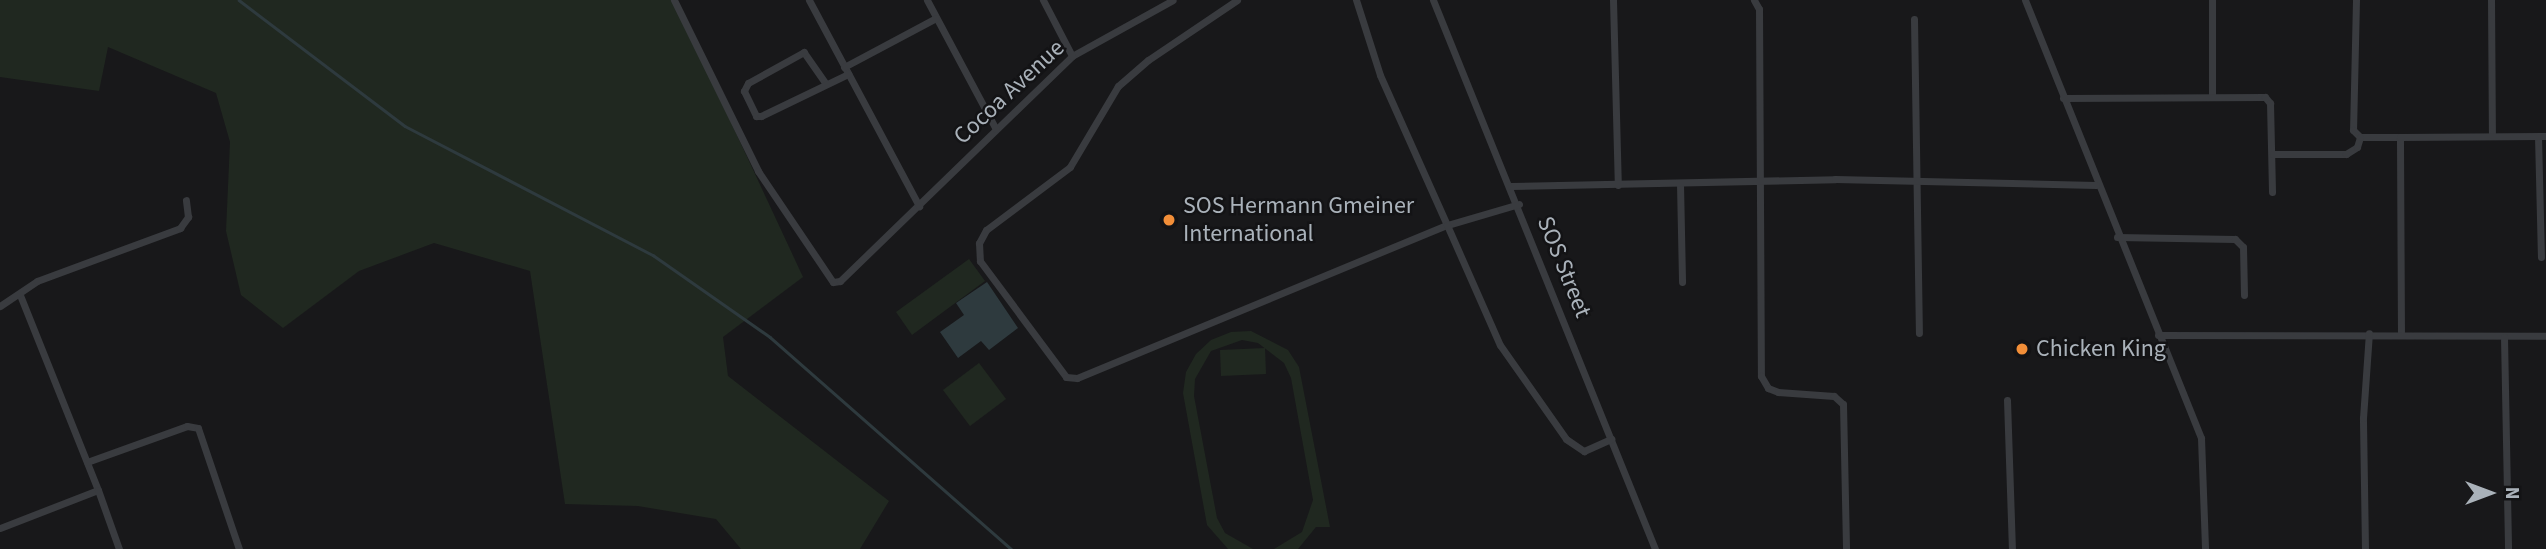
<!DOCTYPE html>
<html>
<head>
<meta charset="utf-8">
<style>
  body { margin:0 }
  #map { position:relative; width:2546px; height:549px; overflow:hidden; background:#18181a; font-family:"Source Sans 3",sans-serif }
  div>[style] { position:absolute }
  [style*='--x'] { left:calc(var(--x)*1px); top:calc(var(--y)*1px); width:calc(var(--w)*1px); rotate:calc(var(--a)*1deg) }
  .green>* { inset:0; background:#202820 }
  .water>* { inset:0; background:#2e3a3e }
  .stream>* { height:2.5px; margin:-1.25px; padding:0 1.25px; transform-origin:1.25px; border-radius:1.25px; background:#2e3a3e }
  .street>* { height:7px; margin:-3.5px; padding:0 3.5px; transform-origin:3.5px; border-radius:3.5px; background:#393b3f }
  .dots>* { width:19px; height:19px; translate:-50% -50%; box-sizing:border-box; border:4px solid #131315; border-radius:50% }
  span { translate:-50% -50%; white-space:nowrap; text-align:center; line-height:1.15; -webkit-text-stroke:5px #131315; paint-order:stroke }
  .street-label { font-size:24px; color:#aab2ba }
  .poi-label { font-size:24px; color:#aab2ba }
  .left { translate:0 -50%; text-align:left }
  .north { position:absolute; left:2455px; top:458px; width:70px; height:70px; -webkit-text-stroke:5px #131315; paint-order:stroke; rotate:90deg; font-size:19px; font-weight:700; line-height:28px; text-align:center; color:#aab2ba }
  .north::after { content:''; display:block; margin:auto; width:24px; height:32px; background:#aab2ba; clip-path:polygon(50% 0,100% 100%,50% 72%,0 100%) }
</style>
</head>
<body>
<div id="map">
  <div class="green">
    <i style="clip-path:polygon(0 0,674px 0,803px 277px,723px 337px,728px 376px,889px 501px,860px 549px,741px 549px,716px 519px,638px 506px,565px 504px,530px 271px,434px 243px,359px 271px,283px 328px,241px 295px,226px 231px,230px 142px,216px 93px,108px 47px,99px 91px,0 77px)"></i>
    <i style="clip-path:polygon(969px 259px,985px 281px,912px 335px,896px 312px)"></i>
    <i style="clip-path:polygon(1251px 331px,1288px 350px,1299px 367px,1330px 527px,1316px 527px,1298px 549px,1274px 549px,1302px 532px,1313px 500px,1291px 378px,1284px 363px,1258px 343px,1242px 340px,1211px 351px,1195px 379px,1194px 396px,1217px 518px,1225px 533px,1253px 549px,1228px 549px,1207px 525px,1183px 393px,1186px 372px,1196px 354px,1211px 340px,1231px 332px)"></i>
    <i style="clip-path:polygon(1265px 348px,1266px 374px,1221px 376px,1220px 350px)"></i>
    <i style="clip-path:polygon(979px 363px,1006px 399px,970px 426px,943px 390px)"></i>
  </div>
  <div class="water">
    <i style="clip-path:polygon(987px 282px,1018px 328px,989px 350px,981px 341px,958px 358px,940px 332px,964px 315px,956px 303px)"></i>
  </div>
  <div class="stream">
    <i style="--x:239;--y:0;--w:208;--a:37.2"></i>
    <i style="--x:405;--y:126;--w:280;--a:27.5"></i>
    <i style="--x:653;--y:255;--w:143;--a:35"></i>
    <i style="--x:770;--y:337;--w:321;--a:41.3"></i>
  </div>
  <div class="street">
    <i style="--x:674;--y:0;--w:191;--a:63.8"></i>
    <i style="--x:758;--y:171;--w:134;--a:56"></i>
    <i style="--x:833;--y:282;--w:7;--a:-8"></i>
    <i style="--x:840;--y:281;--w:323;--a:-44.1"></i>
    <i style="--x:1072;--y:56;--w:115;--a:-29"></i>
    <i style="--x:809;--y:0;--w:234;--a:61.9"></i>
    <i style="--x:927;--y:0;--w:146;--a:61.9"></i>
    <i style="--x:1043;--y:0;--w:63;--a:62.6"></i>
    <i style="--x:1237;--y:0;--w:107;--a:146"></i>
    <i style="--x:1148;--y:60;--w:40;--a:139"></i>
    <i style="--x:1118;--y:86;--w:94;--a:120.7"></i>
    <i style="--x:1070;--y:167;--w:105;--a:143.1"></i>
    <i style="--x:986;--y:230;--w:15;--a:118"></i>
    <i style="--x:979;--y:243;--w:18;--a:87"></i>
    <i style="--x:980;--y:261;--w:144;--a:53.4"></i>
    <i style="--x:1066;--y:377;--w:11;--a:5"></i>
    <i style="--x:1077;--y:378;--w:400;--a:-22.5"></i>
    <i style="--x:1447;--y:225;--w:164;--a:-114.1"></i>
    <i style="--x:1380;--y:75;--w:79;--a:-107.7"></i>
    <i style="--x:1433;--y:0;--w:592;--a:67.98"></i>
    <i style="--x:1613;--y:0;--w:185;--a:88.5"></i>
    <i style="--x:1754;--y:0;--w:10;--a:61"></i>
    <i style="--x:1759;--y:9;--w:367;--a:89.7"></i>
    <i style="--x:1761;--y:376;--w:14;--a:60"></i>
    <i style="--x:1768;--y:388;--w:11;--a:22"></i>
    <i style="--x:1778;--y:392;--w:56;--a:4.1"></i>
    <i style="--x:1834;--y:396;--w:12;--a:42"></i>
    <i style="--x:1843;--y:404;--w:145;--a:88.8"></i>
    <i style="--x:2025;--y:0;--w:472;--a:68.1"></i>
    <i style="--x:2201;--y:438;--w:111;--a:87.9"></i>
    <i style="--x:2356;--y:0;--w:130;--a:91.3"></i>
    <i style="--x:2353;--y:130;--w:10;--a:45"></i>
    <i style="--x:2360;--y:137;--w:40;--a:0"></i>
    <i style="--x:2491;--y:0;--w:136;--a:89.6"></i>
    <i style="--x:1914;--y:19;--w:314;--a:89.1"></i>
    <i style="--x:844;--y:67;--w:104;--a:-28"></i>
    <i style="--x:826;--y:84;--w:39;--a:-125"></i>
    <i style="--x:804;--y:52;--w:64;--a:151"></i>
    <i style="--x:748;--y:83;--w:9;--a:117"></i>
    <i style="--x:744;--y:91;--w:28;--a:64"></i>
    <i style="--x:756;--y:116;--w:5;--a:0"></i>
    <i style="--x:761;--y:116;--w:97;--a:-25.8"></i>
    <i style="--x:2212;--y:97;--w:97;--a:-90"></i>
    <i style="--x:2063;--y:98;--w:202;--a:-0.3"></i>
    <i style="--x:2265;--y:97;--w:8;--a:50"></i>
    <i style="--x:2270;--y:103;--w:89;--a:88.7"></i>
    <i style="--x:2538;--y:136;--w:121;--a:88.6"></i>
    <i style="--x:2273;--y:154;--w:73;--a:0"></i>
    <i style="--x:2346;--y:154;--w:13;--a:-32"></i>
    <i style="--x:2357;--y:147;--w:10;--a:-73"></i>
    <i style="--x:1680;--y:184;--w:98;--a:88.8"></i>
    <i style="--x:1511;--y:186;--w:324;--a:-1.2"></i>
    <i style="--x:1835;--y:179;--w:261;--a:1.3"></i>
    <i style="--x:1519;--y:204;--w:75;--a:163.7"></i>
    <i style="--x:1447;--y:225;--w:131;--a:66.2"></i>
    <i style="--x:1500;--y:345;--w:115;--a:54.9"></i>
    <i style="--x:1566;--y:439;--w:22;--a:34"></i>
    <i style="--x:1584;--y:451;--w:30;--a:-24"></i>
    <i style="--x:2117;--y:237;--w:118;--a:1"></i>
    <i style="--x:2235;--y:239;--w:11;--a:45"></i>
    <i style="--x:2243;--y:247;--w:48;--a:88.8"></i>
    <i style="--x:20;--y:295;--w:210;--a:68.2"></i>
    <i style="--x:0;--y:306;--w:45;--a:-34"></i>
    <i style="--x:37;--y:281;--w:153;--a:-20.3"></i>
    <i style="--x:180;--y:228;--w:14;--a:-54"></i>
    <i style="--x:188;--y:217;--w:17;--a:-97"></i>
    <i style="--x:2401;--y:334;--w:197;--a:-90.3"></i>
    <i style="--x:2400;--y:137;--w:146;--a:-0.4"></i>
    <i style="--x:2158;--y:335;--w:388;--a:0.1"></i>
    <i style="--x:2504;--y:337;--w:212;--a:88.9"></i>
    <i style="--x:2007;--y:400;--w:149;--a:88.1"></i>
    <i style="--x:87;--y:462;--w:106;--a:-19.8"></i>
    <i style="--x:187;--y:426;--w:11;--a:10"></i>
    <i style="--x:198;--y:428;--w:128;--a:71.3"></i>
    <i style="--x:0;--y:528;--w:105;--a:-21.2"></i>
    <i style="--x:98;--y:490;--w:63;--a:70.4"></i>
    <i style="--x:2365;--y:549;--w:131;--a:-90.9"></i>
    <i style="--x:2363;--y:418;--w:85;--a:-86"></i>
  </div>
  <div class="dots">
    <i style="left:1169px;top:220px;background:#f28e38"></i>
    <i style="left:2022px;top:349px;background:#f28e38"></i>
  </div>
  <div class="street-label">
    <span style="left:1009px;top:92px;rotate:-43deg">Cocoa Avenue</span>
    <span style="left:1564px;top:267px;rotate:68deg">SOS Street</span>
  </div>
  <div class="poi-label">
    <span class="left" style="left:1183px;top:220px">SOS Hermann Gmeiner<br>International</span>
    <span class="left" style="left:2036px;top:349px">Chicken King</span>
  </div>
  <div class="north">N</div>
</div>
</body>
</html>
